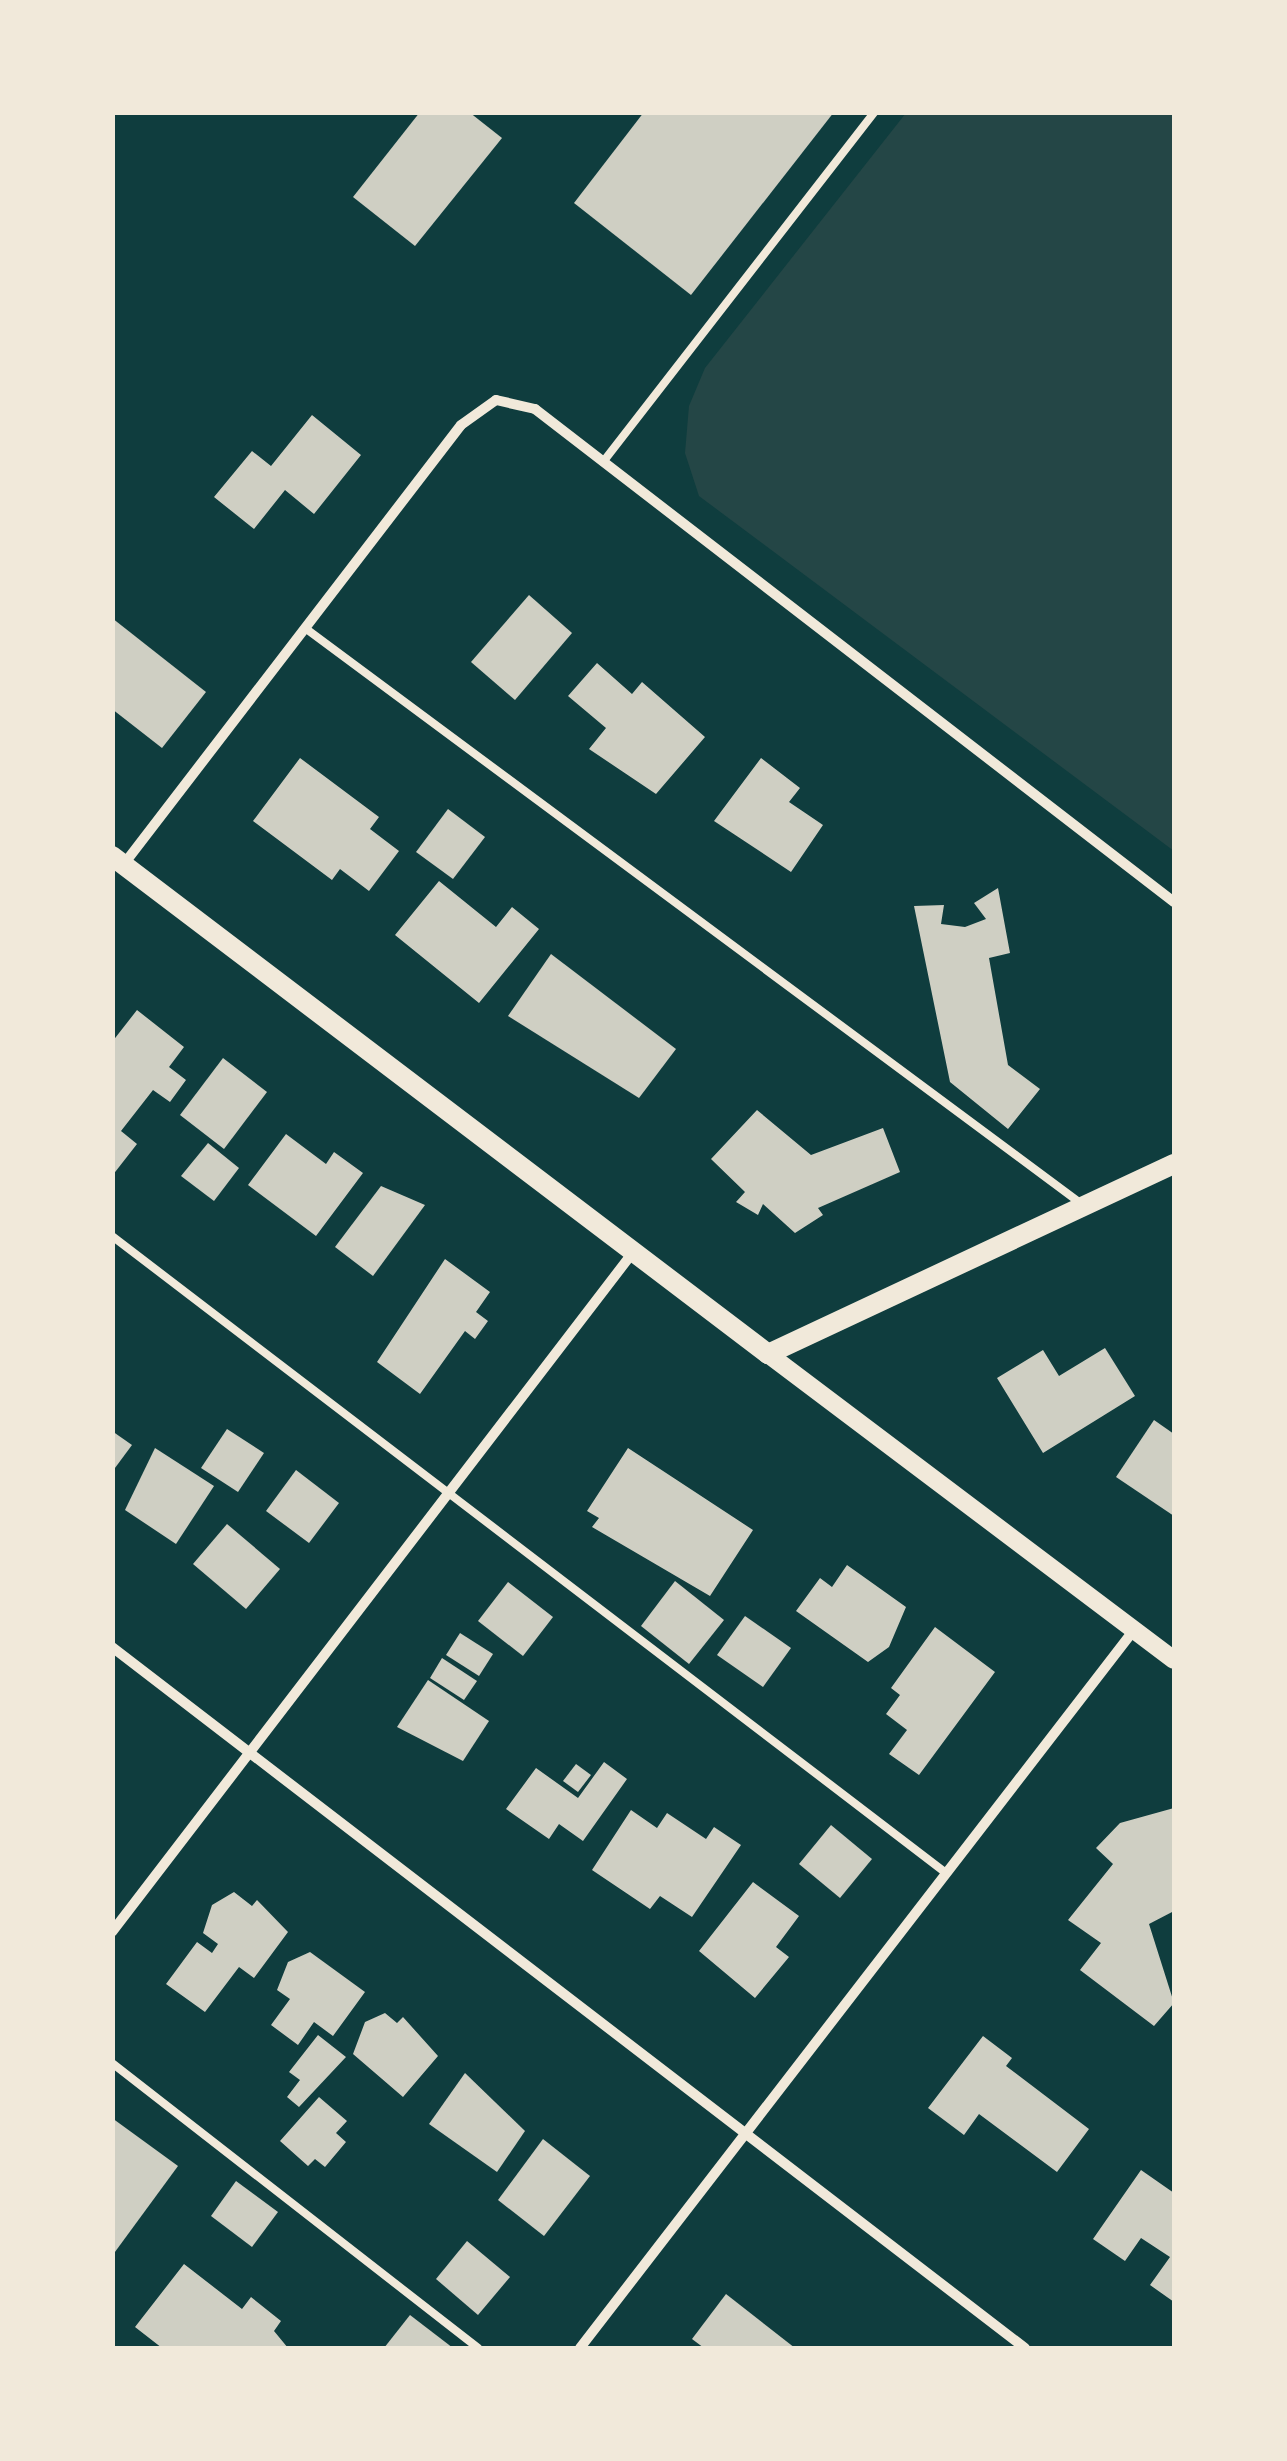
<!DOCTYPE html>
<html>
<head>
<meta charset="utf-8">
<style>
  body { margin:0 }
  #map { position:relative; width:1287px; height:2461px; overflow:hidden; background:#0f3d3e; font-family:Helvetica,sans-serif }
  div>[style] { position:absolute }
  [style*='--x'] { left:calc(var(--x)*1px); top:calc(var(--y)*1px); width:calc(var(--w)*1px); rotate:calc(var(--a)*1deg) }
  .green>* { inset:0; background:#244646 }
  .building>* { inset:0; background:#cfcfc3 }
  .service>* { height:8px; margin:-4px; padding:0 4px; transform-origin:4px; border-radius:4px; background:#f1e9da }
  .minor>* { height:10px; margin:-5px; padding:0 5px; transform-origin:5px; border-radius:5px; background:#f1e9da }
  .tertiary>* { height:18px; margin:-9px; padding:0 9px; transform-origin:9px; border-radius:9px; background:#f1e9da }
  .secondary>* { height:20px; margin:-10px; padding:0 10px; transform-origin:10px; border-radius:10px; background:#f1e9da }
  span { translate:-50% -50%; white-space:nowrap; text-align:center; line-height:1.15; -webkit-text-stroke:9px #f1e9da; paint-order:stroke }
  .frame { position:absolute; inset:0; border:115px solid #f1e9da; pointer-events:none }
</style>
</head>
<body>
<div id="map">
  <div class="green">
    <i style="clip-path:polygon(906px 113px,1174px 113px,1174px 851px,699px 496px,685px 453px,689px 406px,705px 368px)"></i>
  </div>
  <div class="building">
    <i style="clip-path:polygon(420px 112px,469px 112px,502px 138px,415px 246px,353px 197px)"></i>
    <i style="clip-path:polygon(644px 112px,834px 112px,691px 295px,574px 203px)"></i>
    <i style="clip-path:polygon(312px 415px,361px 455px,314px 514px,285px 490px,254px 529px,214px 497px,252px 451px,271px 466px)"></i>
    <i style="clip-path:polygon(529px 595px,572px 633px,515px 700px,471px 662px)"></i>
    <i style="clip-path:polygon(112px 618px,206px 692px,162px 748px,112px 709px)"></i>
    <i style="clip-path:polygon(597px 663px,632px 694px,642px 682px,705px 737px,656px 794px,589px 749px,606px 728px,568px 696px)"></i>
    <i style="clip-path:polygon(300px 758px,379px 817px,370px 829px,399px 851px,369px 891px,340px 869px,332px 880px,253px 821px)"></i>
    <i style="clip-path:polygon(761px 758px,800px 788px,789px 802px,823px 825px,791px 872px,714px 821px)"></i>
    <i style="clip-path:polygon(448px 809px,485px 837px,453px 879px,416px 852px)"></i>
    <i style="clip-path:polygon(439px 881px,496px 927px,512px 907px,539px 929px,479px 1003px,395px 935px)"></i>
    <i style="clip-path:polygon(998px 888px,1010px 953px,989px 958px,1008px 1065px,1040px 1089px,1008px 1129px,950px 1082px,914px 906px,944px 905px,941px 924px,965px 927px,986px 919px,974px 903px)"></i>
    <i style="clip-path:polygon(551px 954px,676px 1049px,639px 1098px,508px 1016px)"></i>
    <i style="clip-path:polygon(137px 1010px,184px 1047px,169px 1067px,186px 1080px,170px 1102px,153px 1090px,121px 1131px,137px 1144px,112px 1176px,112px 1042px)"></i>
    <i style="clip-path:polygon(223px 1058px,267px 1092px,224px 1149px,180px 1115px)"></i>
    <i style="clip-path:polygon(757px 1110px,811px 1155px,883px 1128px,900px 1172px,818px 1208px,823px 1215px,795px 1233px,763px 1204px,758px 1215px,736px 1202px,745px 1192px,711px 1159px)"></i>
    <i style="clip-path:polygon(286px 1134px,326px 1164px,334px 1152px,363px 1173px,316px 1236px,248px 1185px)"></i>
    <i style="clip-path:polygon(208px 1143px,239px 1168px,214px 1201px,181px 1176px)"></i>
    <i style="clip-path:polygon(381px 1186px,425px 1205px,373px 1276px,335px 1247px)"></i>
    <i style="clip-path:polygon(445px 1259px,490px 1292px,476px 1312px,488px 1321px,475px 1339px,465px 1331px,420px 1394px,377px 1362px)"></i>
    <i style="clip-path:polygon(1105px 1348px,1135px 1396px,1043px 1453px,997px 1378px,1043px 1350px,1059px 1376px)"></i>
    <i style="clip-path:polygon(1154px 1420px,1174px 1434px,1174px 1516px,1116px 1477px)"></i>
    <i style="clip-path:polygon(227px 1429px,264px 1453px,238px 1492px,201px 1468px)"></i>
    <i style="clip-path:polygon(112px 1431px,132px 1445px,112px 1472px)"></i>
    <i style="clip-path:polygon(155px 1448px,214px 1486px,176px 1544px,125px 1510px)"></i>
    <i style="clip-path:polygon(628px 1448px,753px 1530px,710px 1596px,592px 1527px,599px 1518px,587px 1511px)"></i>
    <i style="clip-path:polygon(296px 1470px,339px 1503px,309px 1543px,266px 1511px)"></i>
    <i style="clip-path:polygon(227px 1524px,280px 1569px,246px 1609px,193px 1564px)"></i>
    <i style="clip-path:polygon(847px 1565px,906px 1607px,889px 1647px,868px 1662px,796px 1611px,820px 1578px,832px 1587px)"></i>
    <i style="clip-path:polygon(675px 1581px,724px 1620px,689px 1664px,641px 1626px)"></i>
    <i style="clip-path:polygon(508px 1582px,553px 1617px,523px 1656px,478px 1621px)"></i>
    <i style="clip-path:polygon(745px 1616px,791px 1648px,763px 1687px,717px 1655px)"></i>
    <i style="clip-path:polygon(935px 1627px,995px 1672px,919px 1775px,889px 1754px,907px 1730px,886px 1714px,900px 1695px,891px 1688px)"></i>
    <i style="clip-path:polygon(460px 1633px,493px 1654px,479px 1676px,446px 1655px)"></i>
    <i style="clip-path:polygon(442px 1658px,477px 1681px,464px 1700px,430px 1678px)"></i>
    <i style="clip-path:polygon(428px 1680px,489px 1721px,463px 1761px,397px 1727px)"></i>
    <i style="clip-path:polygon(604px 1762px,627px 1779px,583px 1841px,559px 1824px,549px 1839px,506px 1809px,536px 1768px,578px 1798px)"></i>
    <i style="clip-path:polygon(576px 1764px,591px 1775px,578px 1792px,563px 1781px)"></i>
    <i style="clip-path:polygon(1174px 1808px,1174px 1911px,1149px 1924px,1174px 2003px,1154px 2026px,1080px 1970px,1101px 1943px,1068px 1920px,1113px 1864px,1096px 1848px,1120px 1823px)"></i>
    <i style="clip-path:polygon(631px 1810px,657px 1828px,667px 1813px,706px 1839px,714px 1827px,741px 1845px,692px 1917px,660px 1896px,650px 1909px,592px 1870px)"></i>
    <i style="clip-path:polygon(831px 1825px,872px 1859px,840px 1898px,799px 1864px)"></i>
    <i style="clip-path:polygon(753px 1882px,799px 1916px,776px 1947px,789px 1957px,755px 1998px,699px 1951px)"></i>
    <i style="clip-path:polygon(234px 1892px,252px 1906px,257px 1900px,288px 1932px,254px 1978px,239px 1967px,205px 2012px,166px 1984px,197px 1942px,212px 1953px,218px 1944px,203px 1933px,212px 1905px)"></i>
    <i style="clip-path:polygon(310px 1952px,365px 1992px,333px 2036px,314px 2022px,298px 2045px,271px 2025px,290px 1999px,277px 1990px,288px 1962px)"></i>
    <i style="clip-path:polygon(385px 2013px,397px 2023px,403px 2017px,438px 2056px,403px 2097px,353px 2054px,365px 2022px)"></i>
    <i style="clip-path:polygon(318px 2035px,346px 2057px,299px 2107px,287px 2097px,300px 2080px,289px 2072px)"></i>
    <i style="clip-path:polygon(983px 2036px,1012px 2058px,1006px 2066px,1089px 2129px,1057px 2172px,979px 2114px,964px 2135px,928px 2108px)"></i>
    <i style="clip-path:polygon(465px 2073px,525px 2131px,497px 2172px,429px 2124px)"></i>
    <i style="clip-path:polygon(319px 2097px,347px 2121px,336px 2133px,346px 2142px,325px 2167px,315px 2159px,308px 2166px,280px 2141px)"></i>
    <i style="clip-path:polygon(112px 2118px,178px 2166px,112px 2256px)"></i>
    <i style="clip-path:polygon(543px 2139px,590px 2176px,544px 2236px,498px 2200px)"></i>
    <i style="clip-path:polygon(1141px 2170px,1174px 2193px,1174px 2302px,1150px 2285px,1170px 2257px,1141px 2238px,1125px 2261px,1093px 2239px)"></i>
    <i style="clip-path:polygon(236px 2181px,278px 2212px,252px 2247px,211px 2216px)"></i>
    <i style="clip-path:polygon(467px 2241px,510px 2277px,478px 2315px,436px 2279px)"></i>
    <i style="clip-path:polygon(184px 2264px,242px 2309px,251px 2297px,281px 2321px,274px 2331px,288px 2348px,162px 2348px,135px 2327px)"></i>
    <i style="clip-path:polygon(726px 2294px,795px 2348px,704px 2348px,692px 2339px)"></i>
    <i style="clip-path:polygon(410px 2315px,453px 2348px,384px 2348px)"></i>
  </div>
  <div class="service">
    <i style="--x:603;--y:462;--w:443;--a:-52.2"></i>
    <i style="--x:305;--y:628;--w:969;--a:36.56"></i>
    <i style="--x:112;--y:1236;--w:1049;--a:37.37"></i>
    <i style="--x:112;--y:2063;--w:464;--a:37.9"></i>
  </div>
  <div class="minor">
    <i style="--x:124;--y:864;--w:553;--a:-52.49"></i>
    <i style="--x:461;--y:425;--w:43;--a:-35.5"></i>
    <i style="--x:496;--y:400;--w:40;--a:13"></i>
    <i style="--x:535;--y:409;--w:807;--a:37.65"></i>
    <i style="--x:112;--y:1647;--w:1151;--a:37.52"></i>
    <i style="--x:112;--y:1932;--w:858;--a:-52.53"></i>
    <i style="--x:580;--y:2348;--w:907;--a:-52.35"></i>
  </div>
  <div class="tertiary">
    <i style="--x:768;--y:1354;--w:508;--a:37.01"></i>
  </div>
  <div class="secondary">
    <i style="--x:112;--y:856;--w:824;--a:37.2"></i>
    <i style="--x:768;--y:1354;--w:448;--a:-25.1"></i>
  </div>
  <div class="frame"></div>
</div>
</body>
</html>
